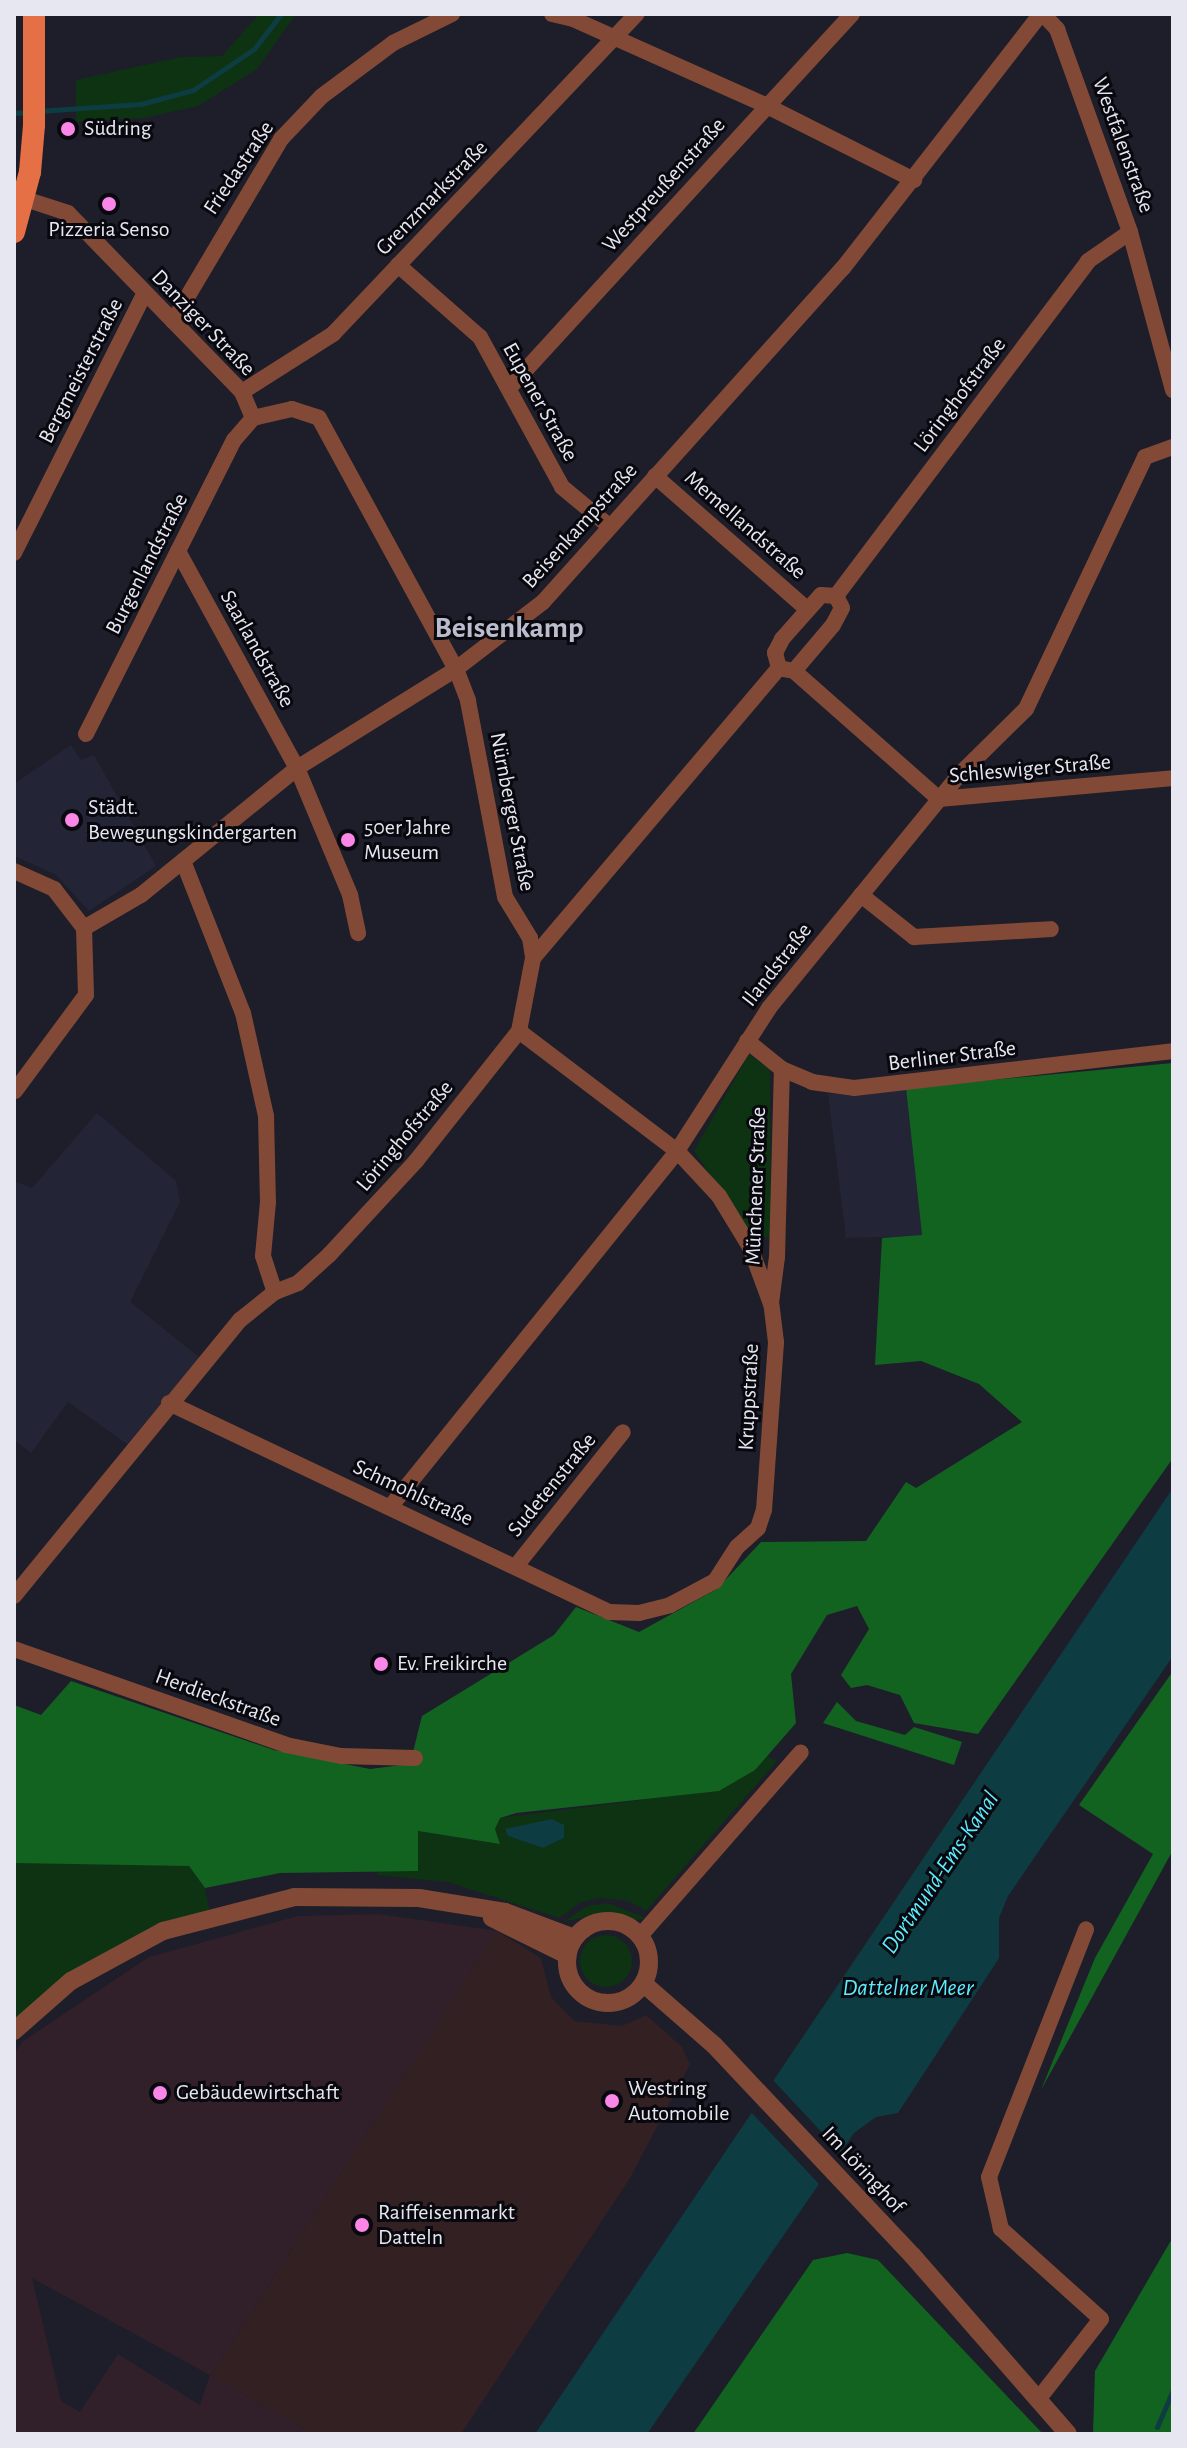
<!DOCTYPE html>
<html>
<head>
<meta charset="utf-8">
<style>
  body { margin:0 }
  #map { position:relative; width:1187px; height:2448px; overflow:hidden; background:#1d1e2a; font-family:"Alegreya Sans",sans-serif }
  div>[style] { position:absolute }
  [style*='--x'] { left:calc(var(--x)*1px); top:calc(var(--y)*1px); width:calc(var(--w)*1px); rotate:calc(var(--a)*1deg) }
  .commercial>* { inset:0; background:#332022 }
  .industrial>* { inset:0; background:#312029 }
  .built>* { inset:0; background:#232537 }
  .green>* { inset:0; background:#0d3312 }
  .round { border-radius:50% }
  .forest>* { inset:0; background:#136320 }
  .water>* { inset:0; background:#0d3d42 }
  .pier>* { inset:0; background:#1d1e2a }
  .stream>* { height:5px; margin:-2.5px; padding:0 2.5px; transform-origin:2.5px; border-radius:2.5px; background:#0d3d42 }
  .minor>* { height:16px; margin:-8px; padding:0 8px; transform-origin:8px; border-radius:8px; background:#824a36 }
  .tertiary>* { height:18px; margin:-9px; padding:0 9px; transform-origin:9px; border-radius:9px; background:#824a36 }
  .tertiary>.ring { margin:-9px; padding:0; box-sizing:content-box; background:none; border:18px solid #824a36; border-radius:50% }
  .primary>* { height:22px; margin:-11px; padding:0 11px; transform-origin:11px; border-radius:11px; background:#e67046 }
  .dots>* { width:22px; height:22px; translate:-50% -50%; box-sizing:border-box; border:4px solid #08080e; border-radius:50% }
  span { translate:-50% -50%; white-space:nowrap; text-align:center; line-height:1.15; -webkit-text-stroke:6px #08080e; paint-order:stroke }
  .poi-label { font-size:22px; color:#e6e7f0 }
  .left { translate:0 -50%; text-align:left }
  .street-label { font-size:22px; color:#e6e7f0 }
  .water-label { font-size:24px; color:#5cedff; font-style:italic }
  .district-label { font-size:30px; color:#bbbdce; font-weight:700 }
  .frame { position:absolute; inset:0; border:16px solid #e6e7f0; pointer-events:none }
</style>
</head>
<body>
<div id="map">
  <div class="commercial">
    <i style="clip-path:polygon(497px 1931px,541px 1958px,551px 1997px,574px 2021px,622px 2026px,646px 2015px,682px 2047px,690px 2064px,630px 2178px,461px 2434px,312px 2434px,211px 2375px)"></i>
  </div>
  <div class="industrial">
    <i style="clip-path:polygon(evenodd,378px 1914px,497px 1931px,211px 2375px,312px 2434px,14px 2434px,14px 2055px,22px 2042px,149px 1957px,298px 1916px,378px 1914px,32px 2278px,210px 2375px,200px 2405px,118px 2354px,80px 2412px,61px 2401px,32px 2278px)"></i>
  </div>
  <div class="built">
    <i style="clip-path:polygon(71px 745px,81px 760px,94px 755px,156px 866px,89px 911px,55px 874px,14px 856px,14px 784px)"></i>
    <i style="clip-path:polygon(906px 1088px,922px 1236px,846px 1238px,828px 1094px)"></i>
    <i style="clip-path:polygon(97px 1113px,176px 1181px,180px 1202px,130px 1302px,200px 1358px,127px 1444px,68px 1402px,31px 1453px,14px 1440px,14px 1181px,32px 1188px)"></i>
  </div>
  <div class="green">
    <i style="clip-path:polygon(259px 14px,296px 14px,257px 69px,198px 106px,144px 118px,76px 122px,76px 80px,181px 57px,222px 56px)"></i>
    <i style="clip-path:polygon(749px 1054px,770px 1070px,771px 1237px,753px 1238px,694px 1151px)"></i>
    <i style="clip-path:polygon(evenodd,767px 1756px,777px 1761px,646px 1911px,629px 1901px,602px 1898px,581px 1902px,559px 1918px,448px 1882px,377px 1875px,378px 1869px,417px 1871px,417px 1831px,500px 1844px,495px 1828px,500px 1818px,641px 1800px,755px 1770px,767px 1756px,552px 1819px,563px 1825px,564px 1838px,543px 1848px,508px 1836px,505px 1830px,552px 1819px)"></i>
    <i style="clip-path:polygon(39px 1861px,189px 1866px,205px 1888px,210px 1914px,163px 1929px,14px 2028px,14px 1863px)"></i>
    <i style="clip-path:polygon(608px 1903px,646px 1918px,633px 1921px,608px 1912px,563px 1922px,587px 1906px)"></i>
    <i class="round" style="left:580px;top:1935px;width:52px;height:52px"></i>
  </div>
  <div class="forest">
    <i style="clip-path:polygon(1173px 1063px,1173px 1458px,978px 1734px,914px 1723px,900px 1695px,867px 1685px,851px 1688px,841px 1675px,869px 1629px,857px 1606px,827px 1615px,791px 1674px,796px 1723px,755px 1770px,719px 1791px,516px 1813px,500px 1818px,495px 1829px,500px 1844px,418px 1831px,418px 1871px,280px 1873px,205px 1888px,189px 1866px,14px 1863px,14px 1705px,41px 1715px,71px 1681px,274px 1750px,370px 1769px,410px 1764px,422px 1716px,554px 1635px,576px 1607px,639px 1632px,717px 1589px,761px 1542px,866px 1541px,906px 1482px,916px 1488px,1022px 1422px,979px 1384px,921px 1361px,875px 1365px,882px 1238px,922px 1235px,906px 1088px)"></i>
    <i style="clip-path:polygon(1173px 1671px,1173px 1850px,1041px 2090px,1095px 1958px,1153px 1854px,1079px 1805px)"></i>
    <i style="clip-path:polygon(837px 1702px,856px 1721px,905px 1735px,914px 1727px,962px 1742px,954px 1765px,823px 1723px)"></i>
    <i style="clip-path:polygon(1173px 2237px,1173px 2432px,1093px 2434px,1095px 2371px)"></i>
    <i style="clip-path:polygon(847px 2253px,878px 2260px,1043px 2434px,693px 2434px,813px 2260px)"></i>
  </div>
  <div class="water">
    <i style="clip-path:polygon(1173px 1488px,1173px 1656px,1008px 1896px,999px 1918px,999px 1958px,898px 2113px,876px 2117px,854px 2133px,647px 2434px,535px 2434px)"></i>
    <i style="clip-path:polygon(552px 1819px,564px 1825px,564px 1838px,543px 1848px,508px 1836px,505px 1829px)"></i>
  </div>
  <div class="pier">
    <i style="clip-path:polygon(771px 2078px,843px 2155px,821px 2186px,749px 2110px)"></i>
  </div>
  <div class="stream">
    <i style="--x:38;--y:111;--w:103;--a:-3.9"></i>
    <i style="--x:141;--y:104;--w:54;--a:-15.1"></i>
    <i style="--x:193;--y:90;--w:73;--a:-33.9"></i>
    <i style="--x:254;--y:49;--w:44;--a:-52.4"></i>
    <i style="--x:14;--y:113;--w:14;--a:-4"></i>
    <i style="--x:1157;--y:2427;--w:40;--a:-66.6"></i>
  </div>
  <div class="minor">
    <i style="--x:552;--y:14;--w:22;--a:13"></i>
    <i style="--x:573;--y:19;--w:210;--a:24.1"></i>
    <i style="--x:765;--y:105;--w:167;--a:26.7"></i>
    <i style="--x:1043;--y:14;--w:21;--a:47"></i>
    <i style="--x:1057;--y:29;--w:216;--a:70.2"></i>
    <i style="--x:1130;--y:232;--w:164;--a:74.8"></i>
    <i style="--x:25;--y:199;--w:45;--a:18"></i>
    <i style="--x:68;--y:213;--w:250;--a:45.8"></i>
    <i style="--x:242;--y:392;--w:28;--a:67"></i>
    <i style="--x:253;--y:418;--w:40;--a:-13"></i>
    <i style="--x:292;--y:409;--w:28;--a:18"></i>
    <i style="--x:319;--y:418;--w:286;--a:61.4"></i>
    <i style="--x:456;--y:669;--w:34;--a:69"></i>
    <i style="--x:468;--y:701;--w:199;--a:79.3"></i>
    <i style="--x:505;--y:897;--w:48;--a:58.6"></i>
    <i style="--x:530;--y:938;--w:20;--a:81"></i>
    <i style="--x:398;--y:265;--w:109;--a:41.3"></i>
    <i style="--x:480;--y:337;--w:171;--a:61.3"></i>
    <i style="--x:562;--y:487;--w:61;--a:39.7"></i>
    <i style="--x:173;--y:321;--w:212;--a:-59.3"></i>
    <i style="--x:281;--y:139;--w:59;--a:-46.4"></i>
    <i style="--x:322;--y:96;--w:89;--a:-36.7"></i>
    <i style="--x:393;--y:43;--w:66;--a:-26.2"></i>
    <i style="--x:510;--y:387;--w:506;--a:-47.48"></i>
    <i style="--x:242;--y:392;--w:108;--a:-32.5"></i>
    <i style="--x:333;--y:334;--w:441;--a:-46.5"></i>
    <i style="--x:655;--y:476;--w:201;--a:41.2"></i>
    <i style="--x:178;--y:551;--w:247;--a:61.3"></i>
    <i style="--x:297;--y:768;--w:138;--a:67.3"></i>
    <i style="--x:350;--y:895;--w:39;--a:78"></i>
    <i style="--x:14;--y:553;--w:290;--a:-63.3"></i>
    <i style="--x:821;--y:595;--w:15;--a:4"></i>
    <i style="--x:836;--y:596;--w:13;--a:63"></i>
    <i style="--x:842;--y:608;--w:19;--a:118"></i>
    <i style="--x:833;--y:625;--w:60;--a:130.3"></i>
    <i style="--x:794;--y:671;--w:15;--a:-169"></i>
    <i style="--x:779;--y:668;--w:16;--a:-105"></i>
    <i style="--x:775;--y:653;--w:16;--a:-63"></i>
    <i style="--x:782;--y:639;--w:59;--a:-48.4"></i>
    <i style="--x:836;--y:596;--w:419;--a:-53"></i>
    <i style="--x:1088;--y:261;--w:51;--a:-34.6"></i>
    <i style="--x:794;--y:671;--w:193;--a:41.4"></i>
    <i style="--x:939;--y:799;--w:235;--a:-5.1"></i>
    <i style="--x:86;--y:734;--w:329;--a:-63.3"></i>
    <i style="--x:234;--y:440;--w:29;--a:-49"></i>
    <i style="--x:183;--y:861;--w:163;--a:68.5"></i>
    <i style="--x:243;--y:1013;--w:106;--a:77.4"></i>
    <i style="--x:266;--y:1116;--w:86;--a:88.7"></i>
    <i style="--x:268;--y:1202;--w:54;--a:95.3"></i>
    <i style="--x:263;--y:1256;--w:38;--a:72"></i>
    <i style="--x:14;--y:871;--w:44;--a:24.2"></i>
    <i style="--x:54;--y:889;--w:49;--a:52.4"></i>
    <i style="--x:84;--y:928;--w:66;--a:-30.1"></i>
    <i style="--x:141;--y:895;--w:201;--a:-39.1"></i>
    <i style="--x:297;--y:768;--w:187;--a:-31.9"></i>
    <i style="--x:456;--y:669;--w:110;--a:-37.6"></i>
    <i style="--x:543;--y:602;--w:449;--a:-48.1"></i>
    <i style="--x:843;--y:268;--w:322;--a:-52.1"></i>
    <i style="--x:861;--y:895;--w:68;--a:38.4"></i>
    <i style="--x:914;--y:937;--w:137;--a:-3.3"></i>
    <i style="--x:747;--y:1041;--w:45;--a:38.7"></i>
    <i style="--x:782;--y:1069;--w:33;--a:23"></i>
    <i style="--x:812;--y:1082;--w:42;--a:8.1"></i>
    <i style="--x:854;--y:1088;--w:321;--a:-6.6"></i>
    <i style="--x:15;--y:1091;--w:119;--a:-53.5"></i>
    <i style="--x:86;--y:995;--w:67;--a:-91.7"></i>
    <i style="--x:771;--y:1303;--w:46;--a:-82.6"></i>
    <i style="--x:777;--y:1257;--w:188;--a:-88.5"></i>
    <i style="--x:169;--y:1403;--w:487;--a:25.4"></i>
    <i style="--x:609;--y:1612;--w:30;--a:2"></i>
    <i style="--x:639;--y:1613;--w:32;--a:-14"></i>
    <i style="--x:670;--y:1605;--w:51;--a:-28.1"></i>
    <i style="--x:715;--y:1581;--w:40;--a:-57.1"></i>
    <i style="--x:737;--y:1547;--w:28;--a:-42"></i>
    <i style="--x:758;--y:1528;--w:19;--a:-72"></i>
    <i style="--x:764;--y:1510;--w:168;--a:-85.9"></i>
    <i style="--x:776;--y:1342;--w:38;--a:-97"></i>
    <i style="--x:771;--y:1304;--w:61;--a:-110.2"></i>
    <i style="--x:750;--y:1247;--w:60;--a:-121.3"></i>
    <i style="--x:719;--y:1196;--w:62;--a:-133"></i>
    <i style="--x:677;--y:1151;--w:198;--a:-142.8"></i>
    <i style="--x:391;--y:1506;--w:456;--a:-51.1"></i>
    <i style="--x:677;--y:1151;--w:170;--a:-57.2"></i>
    <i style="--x:769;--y:1008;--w:301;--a:-50.8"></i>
    <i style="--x:959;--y:775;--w:94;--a:-44.6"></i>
    <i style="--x:1026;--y:709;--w:279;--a:-64.7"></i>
    <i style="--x:1145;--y:457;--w:30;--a:-20"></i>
    <i style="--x:516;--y:1566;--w:171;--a:-51.4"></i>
    <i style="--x:14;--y:1596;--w:357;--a:-50.7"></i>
    <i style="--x:240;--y:1320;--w:45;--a:-38.7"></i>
    <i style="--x:275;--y:1292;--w:25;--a:-21"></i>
    <i style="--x:298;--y:1283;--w:42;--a:-42.1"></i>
    <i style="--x:329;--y:1255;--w:128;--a:-47.2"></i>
    <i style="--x:416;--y:1161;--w:166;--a:-51.6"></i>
    <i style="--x:519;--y:1031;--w:74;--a:-79.1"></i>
    <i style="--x:533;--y:958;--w:380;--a:-49.7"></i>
    <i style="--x:14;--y:1649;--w:288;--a:19.4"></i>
    <i style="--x:286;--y:1745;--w:56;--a:11.3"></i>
    <i style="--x:341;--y:1756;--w:74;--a:1.5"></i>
    <i style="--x:640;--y:1936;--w:244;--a:-48.8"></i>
    <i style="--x:1040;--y:2397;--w:99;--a:-52"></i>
    <i style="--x:1101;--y:2319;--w:135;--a:-138"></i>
    <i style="--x:1001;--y:2229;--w:53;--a:-103"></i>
    <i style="--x:989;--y:2177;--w:266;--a:-68.6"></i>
  </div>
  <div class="tertiary">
    <i style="--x:492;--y:1918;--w:84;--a:26.3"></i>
    <i class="ring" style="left:567px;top:1921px;width:64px;height:64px"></i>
    <i style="--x:644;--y:1984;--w:93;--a:41.1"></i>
    <i style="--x:714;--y:2045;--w:289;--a:46.7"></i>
    <i style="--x:912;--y:2255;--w:237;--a:48.9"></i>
    <i style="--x:14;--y:2031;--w:76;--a:-41.3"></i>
    <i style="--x:71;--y:1981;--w:105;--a:-28.5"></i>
    <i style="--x:163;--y:1931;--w:135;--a:-14.5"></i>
    <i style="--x:294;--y:1897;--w:125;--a:0.5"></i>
    <i style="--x:419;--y:1898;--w:87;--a:9.2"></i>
    <i style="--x:505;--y:1912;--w:74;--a:20.6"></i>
  </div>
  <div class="primary">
    <i style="--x:14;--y:232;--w:62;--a:-75.1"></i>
    <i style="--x:30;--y:172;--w:47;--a:-85.1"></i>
    <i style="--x:34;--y:125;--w:111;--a:-90"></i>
  </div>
  <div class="dots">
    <i style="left:68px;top:129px;background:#fa87e7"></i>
    <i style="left:109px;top:204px;background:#fa87e7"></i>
    <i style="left:72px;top:820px;background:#fa87e7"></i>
    <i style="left:348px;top:840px;background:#fa87e7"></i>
    <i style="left:381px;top:1664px;background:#fa87e7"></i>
    <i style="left:160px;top:2093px;background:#fa87e7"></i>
    <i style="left:612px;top:2101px;background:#fa87e7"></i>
    <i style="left:362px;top:2225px;background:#fa87e7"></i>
  </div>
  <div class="poi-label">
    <span class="left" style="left:84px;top:129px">Südring</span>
    <span style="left:109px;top:230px">Pizzeria Senso</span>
    <span class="left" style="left:88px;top:820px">Städt.<br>Bewegungskindergarten</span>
    <span class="left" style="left:364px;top:840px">50er Jahre<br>Museum</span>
    <span class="left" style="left:397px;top:1664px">Ev. Freikirche</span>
    <span class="left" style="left:628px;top:2101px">Westring<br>Automobile</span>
    <span class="left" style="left:176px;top:2093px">Gebäudewirtschaft</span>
    <span class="left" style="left:378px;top:2225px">Raiffeisenmarkt<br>Datteln</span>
  </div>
  <div class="street-label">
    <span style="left:1123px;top:145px;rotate:70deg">Westfalenstraße</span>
    <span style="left:239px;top:168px;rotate:-56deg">Friedastraße</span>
    <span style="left:664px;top:185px;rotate:-48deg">Westpreußenstraße</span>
    <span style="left:432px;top:198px;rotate:-46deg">Grenzmarkstraße</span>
    <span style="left:203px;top:323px;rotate:46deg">Danziger Straße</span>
    <span style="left:81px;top:371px;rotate:-63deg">Bergmeisterstraße</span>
    <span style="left:960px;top:395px;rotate:-53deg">Löringhofstraße</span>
    <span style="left:540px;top:402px;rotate:61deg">Eupener Straße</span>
    <span style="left:745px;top:525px;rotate:41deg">Memellandstraße</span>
    <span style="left:580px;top:526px;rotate:-48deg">Beisenkampstraße</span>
    <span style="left:147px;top:564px;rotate:-63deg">Burgenlandstraße</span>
    <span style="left:257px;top:649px;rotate:61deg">Saarlandstraße</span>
    <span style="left:1030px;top:769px;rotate:-5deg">Schleswiger Straße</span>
    <span style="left:512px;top:812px;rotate:79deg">Nürnberger Straße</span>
    <span style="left:777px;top:965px;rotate:-52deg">Ilandstraße</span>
    <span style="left:952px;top:1056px;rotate:-7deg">Berliner Straße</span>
    <span style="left:405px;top:1136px;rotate:-50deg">Löringhofstraße</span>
    <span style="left:756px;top:1186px;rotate:-88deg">Münchener Straße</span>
    <span style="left:749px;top:1397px;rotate:-87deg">Kruppstraße</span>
    <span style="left:552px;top:1485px;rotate:-51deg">Sudetenstraße</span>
    <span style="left:413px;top:1493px;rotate:25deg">Schmohlstraße</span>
    <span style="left:218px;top:1698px;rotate:20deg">Herdieckstraße</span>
    <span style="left:863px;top:2170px;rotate:47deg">Im Löringhof</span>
  </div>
  <div class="water-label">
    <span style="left:941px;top:1873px;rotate:-56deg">Dortmund-Ems-Kanal</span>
    <span style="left:908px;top:1989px">Dattelner Meer</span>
  </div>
  <div class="district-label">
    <span style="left:509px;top:628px">Beisenkamp</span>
  </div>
  <div class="frame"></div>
</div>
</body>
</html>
